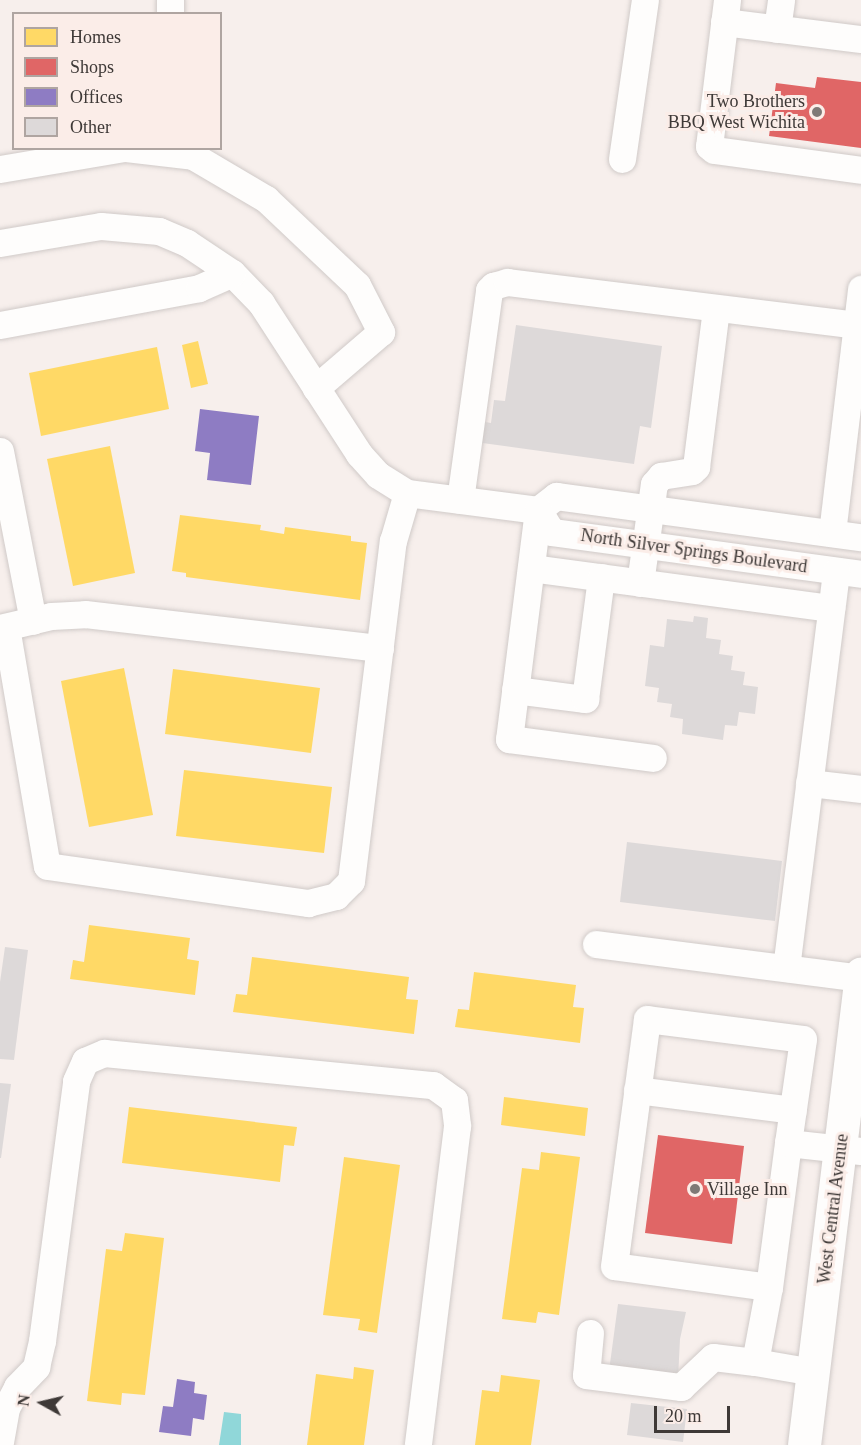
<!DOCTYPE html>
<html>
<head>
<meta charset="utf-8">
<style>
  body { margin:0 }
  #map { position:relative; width:861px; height:1445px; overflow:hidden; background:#f7efec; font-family:"Times New Roman",serif }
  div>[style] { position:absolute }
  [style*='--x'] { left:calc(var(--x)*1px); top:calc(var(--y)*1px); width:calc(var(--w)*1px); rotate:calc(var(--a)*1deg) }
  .water>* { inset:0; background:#90d7d9 }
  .homes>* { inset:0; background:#ffd966 }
  .shops>* { inset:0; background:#e06666 }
  .offices>* { inset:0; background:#8e7cc3 }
  .building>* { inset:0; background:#ddd9d9 }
  .roads { filter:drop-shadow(0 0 2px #d0cac8) drop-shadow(0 0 2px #d0cac8) }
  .minor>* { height:27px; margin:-13.5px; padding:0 13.5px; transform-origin:13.5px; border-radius:13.5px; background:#fefdfc }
  .major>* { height:33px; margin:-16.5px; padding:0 16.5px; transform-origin:16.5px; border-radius:16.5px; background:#fefdfc }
  .dots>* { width:16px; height:16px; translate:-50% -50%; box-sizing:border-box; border:3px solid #fbede8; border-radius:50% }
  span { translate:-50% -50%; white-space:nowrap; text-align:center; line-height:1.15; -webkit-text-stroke:6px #fbede8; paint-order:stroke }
  .poi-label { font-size:18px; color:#3e3937 }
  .right { translate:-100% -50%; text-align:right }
  .left { translate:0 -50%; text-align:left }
  .street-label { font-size:18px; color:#3e3937 }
  .legend { position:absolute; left:12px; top:12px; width:210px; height:138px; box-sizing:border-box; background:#fbede8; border:2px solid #afa5a1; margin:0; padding:8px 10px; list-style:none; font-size:18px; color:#3e3937 }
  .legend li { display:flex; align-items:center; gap:12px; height:30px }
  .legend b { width:30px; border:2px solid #afa5a1 }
  .north { position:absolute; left:12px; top:1373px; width:60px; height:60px; -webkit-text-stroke:4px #fbede8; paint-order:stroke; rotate:278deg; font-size:16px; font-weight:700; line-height:24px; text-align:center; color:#3e3937 }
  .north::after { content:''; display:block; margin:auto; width:21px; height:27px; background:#3e3937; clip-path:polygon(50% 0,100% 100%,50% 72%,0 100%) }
  .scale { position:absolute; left:654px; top:1406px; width:76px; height:27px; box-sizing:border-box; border:3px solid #3e3937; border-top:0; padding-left:8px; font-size:18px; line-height:21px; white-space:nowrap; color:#3e3937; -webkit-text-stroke:4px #fbede8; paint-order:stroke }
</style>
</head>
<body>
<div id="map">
  <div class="water">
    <i style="clip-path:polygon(224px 1412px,241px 1414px,241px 1445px,219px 1445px)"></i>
  </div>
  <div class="homes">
    <i style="clip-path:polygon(198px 341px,208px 384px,191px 388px,182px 345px)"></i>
    <i style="clip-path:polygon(157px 347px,169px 409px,41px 436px,29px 373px)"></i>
    <i style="clip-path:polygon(110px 446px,135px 573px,73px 586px,47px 459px)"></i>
    <i style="clip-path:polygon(180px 515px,261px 525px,260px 530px,284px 534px,285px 527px,351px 536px,351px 541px,367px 543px,360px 600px,186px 577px,186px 573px,172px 571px)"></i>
    <i style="clip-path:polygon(124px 668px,153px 815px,89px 827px,61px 681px)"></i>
    <i style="clip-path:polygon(173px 669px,320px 688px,311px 753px,165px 734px)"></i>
    <i style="clip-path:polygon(184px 770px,332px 787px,324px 853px,176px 836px)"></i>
    <i style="clip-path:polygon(89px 925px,190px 938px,187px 959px,199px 961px,195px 995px,70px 979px,73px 960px,84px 962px)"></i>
    <i style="clip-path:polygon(252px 957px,409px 977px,406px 999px,418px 1000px,414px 1034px,233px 1012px,236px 994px,247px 995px)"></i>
    <i style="clip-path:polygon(474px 972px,576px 985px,573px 1007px,584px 1008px,580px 1043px,455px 1027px,458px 1009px,469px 1010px)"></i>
    <i style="clip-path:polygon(504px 1097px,588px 1108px,585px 1136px,501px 1125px)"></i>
    <i style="clip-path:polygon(129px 1107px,297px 1127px,294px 1146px,284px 1145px,280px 1182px,122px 1163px)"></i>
    <i style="clip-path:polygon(541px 1152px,580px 1157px,559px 1315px,538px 1312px,536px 1323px,502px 1319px,522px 1168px,539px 1170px)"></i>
    <i style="clip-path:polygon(344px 1157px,400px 1165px,377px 1333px,358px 1330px,360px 1319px,323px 1315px)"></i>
    <i style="clip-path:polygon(125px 1233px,164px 1238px,145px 1395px,122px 1393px,121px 1405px,87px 1401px,106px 1249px,122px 1251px)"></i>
    <i style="clip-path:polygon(354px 1367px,374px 1370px,364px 1445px,307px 1445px,316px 1374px,353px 1379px)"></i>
    <i style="clip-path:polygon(501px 1375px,540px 1380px,531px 1445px,475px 1445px,482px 1390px,499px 1392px)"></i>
  </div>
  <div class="shops">
    <i style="clip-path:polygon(817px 77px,861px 82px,861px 148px,769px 136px,776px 83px,815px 88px)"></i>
    <i style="clip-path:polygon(658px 1135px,744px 1146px,732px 1244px,645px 1233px)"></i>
  </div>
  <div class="offices">
    <i style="clip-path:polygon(200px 409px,259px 416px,251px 485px,207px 480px,210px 453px,195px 451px)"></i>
    <i style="clip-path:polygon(177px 1379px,195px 1382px,194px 1393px,207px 1395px,204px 1420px,193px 1418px,191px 1436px,159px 1432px,163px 1406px,173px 1407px)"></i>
  </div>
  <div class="building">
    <i style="clip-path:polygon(516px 325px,662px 346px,651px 428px,640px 426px,634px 464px,475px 442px,478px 421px,491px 423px,494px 400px,505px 401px)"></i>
    <i style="clip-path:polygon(694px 616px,708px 618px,706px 638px,721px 640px,719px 654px,733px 656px,731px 670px,745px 672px,743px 685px,758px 687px,755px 714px,739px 712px,737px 726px,725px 725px,723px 740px,682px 734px,683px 719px,670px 717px,672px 704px,657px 702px,659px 688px,645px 686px,650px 645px,664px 647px,667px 619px,693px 622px)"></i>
    <i style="clip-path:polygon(627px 842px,782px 861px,775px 921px,620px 902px)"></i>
    <i style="clip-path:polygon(5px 947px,28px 950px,14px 1060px,0 1059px,0 982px)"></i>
    <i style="clip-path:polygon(0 1083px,11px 1084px,1px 1158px,0 1158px)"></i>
    <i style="clip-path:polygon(618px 1304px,686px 1312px,680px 1339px,678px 1379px,609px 1371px)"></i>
    <i style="clip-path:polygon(631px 1403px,687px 1409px,683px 1442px,627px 1435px)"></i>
  </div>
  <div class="roads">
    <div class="minor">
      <i style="--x:170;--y:0;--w:14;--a:90"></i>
      <i style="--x:727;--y:0;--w:147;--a:97"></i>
      <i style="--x:709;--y:146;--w:6;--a:39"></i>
      <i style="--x:714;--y:150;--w:148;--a:7.7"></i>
      <i style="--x:724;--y:22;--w:138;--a:7.1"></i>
      <i style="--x:777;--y:29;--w:29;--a:-82"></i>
      <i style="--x:126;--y:148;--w:67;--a:6.8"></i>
      <i style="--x:193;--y:156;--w:85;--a:30.5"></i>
      <i style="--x:266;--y:199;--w:125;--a:43.4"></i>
      <i style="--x:357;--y:285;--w:53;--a:62.9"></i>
      <i style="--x:381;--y:332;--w:86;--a:139.3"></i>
      <i style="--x:622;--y:159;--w:161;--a:-81.8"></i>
      <i style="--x:0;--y:169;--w:126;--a:-9.6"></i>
      <i style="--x:0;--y:243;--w:102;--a:-9.6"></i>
      <i style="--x:101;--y:226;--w:58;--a:4.9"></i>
      <i style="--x:159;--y:231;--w:30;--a:23"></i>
      <i style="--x:187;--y:243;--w:54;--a:33.7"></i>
      <i style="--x:232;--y:273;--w:42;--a:46"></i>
      <i style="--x:261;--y:303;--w:180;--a:57"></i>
      <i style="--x:359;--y:454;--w:28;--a:48"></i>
      <i style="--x:378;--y:475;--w:34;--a:32"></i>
      <i style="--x:407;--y:493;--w:132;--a:7.4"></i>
      <i style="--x:538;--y:510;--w:23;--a:-38"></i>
      <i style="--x:556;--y:496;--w:308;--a:7.7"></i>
      <i style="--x:0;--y:325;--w:202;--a:-10.5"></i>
      <i style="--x:199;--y:288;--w:36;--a:-24"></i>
      <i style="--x:0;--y:451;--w:173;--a:79"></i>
      <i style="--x:460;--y:500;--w:212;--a:-82.1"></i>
      <i style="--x:489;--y:290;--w:6;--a:-45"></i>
      <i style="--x:493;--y:286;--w:15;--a:-16"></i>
      <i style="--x:507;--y:282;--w:353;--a:7"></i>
      <i style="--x:538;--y:510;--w:231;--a:97.2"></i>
      <i style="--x:509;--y:739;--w:145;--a:7.5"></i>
      <i style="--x:538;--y:510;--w:26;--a:58"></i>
      <i style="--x:552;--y:532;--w:312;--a:7.7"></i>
      <i style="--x:832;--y:533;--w:246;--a:-83.2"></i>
      <i style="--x:531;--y:568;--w:303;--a:7.6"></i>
      <i style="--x:640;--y:583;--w:100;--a:-82"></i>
      <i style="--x:654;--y:484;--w:11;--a:-49"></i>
      <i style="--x:661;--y:476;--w:31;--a:-9"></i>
      <i style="--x:692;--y:471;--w:6;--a:-45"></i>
      <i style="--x:696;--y:467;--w:160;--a:-82.8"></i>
      <i style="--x:6;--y:627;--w:242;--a:80.3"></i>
      <i style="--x:47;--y:866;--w:264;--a:8.1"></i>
      <i style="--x:308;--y:903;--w:29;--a:-14"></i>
      <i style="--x:336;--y:896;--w:21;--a:-45"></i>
      <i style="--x:351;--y:881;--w:343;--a:-83"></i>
      <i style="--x:393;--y:541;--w:50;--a:-73.7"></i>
      <i style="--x:0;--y:628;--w:52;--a:-13.2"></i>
      <i style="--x:51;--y:616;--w:34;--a:-3"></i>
      <i style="--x:85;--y:614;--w:297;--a:6.6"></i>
      <i style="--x:515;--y:690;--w:71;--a:7.3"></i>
      <i style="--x:585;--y:699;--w:123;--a:-82.5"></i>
      <i style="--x:809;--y:783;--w:52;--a:6.6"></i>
      <i style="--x:596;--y:944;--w:266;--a:7.3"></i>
      <i style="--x:786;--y:968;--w:400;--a:-82.8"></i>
      <i style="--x:637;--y:1090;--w:157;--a:7.3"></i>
      <i style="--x:788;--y:1143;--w:145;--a:97.5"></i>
      <i style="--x:769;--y:1287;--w:156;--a:-172.3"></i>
      <i style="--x:614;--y:1266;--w:249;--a:-82.4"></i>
      <i style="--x:647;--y:1019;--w:157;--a:7.3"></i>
      <i style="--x:803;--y:1039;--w:105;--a:98.2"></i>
      <i style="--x:788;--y:1143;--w:73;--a:6.3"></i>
      <i style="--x:769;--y:1287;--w:76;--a:100.6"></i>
      <i style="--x:755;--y:1362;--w:59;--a:9.8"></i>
      <i style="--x:590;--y:1333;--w:42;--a:95.4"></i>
      <i style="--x:586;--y:1375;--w:96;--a:7.2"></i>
      <i style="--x:681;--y:1387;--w:44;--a:-43.2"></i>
      <i style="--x:713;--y:1357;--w:42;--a:6.8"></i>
      <i style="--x:0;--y:1442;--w:35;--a:-80"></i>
      <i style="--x:6;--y:1408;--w:24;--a:-62"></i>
      <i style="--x:17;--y:1387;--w:28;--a:-46"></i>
      <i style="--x:36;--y:1367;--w:27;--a:-77"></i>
      <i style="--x:42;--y:1341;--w:262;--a:-82.5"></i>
      <i style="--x:76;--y:1081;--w:22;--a:-66"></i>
      <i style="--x:85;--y:1061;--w:21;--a:-23"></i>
      <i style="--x:104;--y:1053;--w:331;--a:5.6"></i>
      <i style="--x:433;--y:1085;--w:26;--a:36"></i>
      <i style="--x:454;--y:1100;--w:26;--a:83"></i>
      <i style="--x:457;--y:1126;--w:321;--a:97"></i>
    </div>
    <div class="major">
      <i style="--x:804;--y:1445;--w:475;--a:-83.1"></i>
    </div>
  </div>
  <div class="dots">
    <i style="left:817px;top:112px;background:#7f7976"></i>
    <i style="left:695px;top:1189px;background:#7f7976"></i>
  </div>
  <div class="poi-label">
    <span class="right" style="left:805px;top:112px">Two Brothers<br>BBQ West Wichita</span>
    <span class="left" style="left:707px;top:1189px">Village Inn</span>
  </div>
  <div class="street-label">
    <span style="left:694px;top:551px;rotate:8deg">North Silver Springs Boulevard</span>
    <span style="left:833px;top:1209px;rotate:-83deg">West Central Avenue</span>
  </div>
  <ul class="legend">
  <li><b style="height:16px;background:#ffd966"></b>Homes</li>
  <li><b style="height:16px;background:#e06666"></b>Shops</li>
  <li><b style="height:16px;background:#8e7cc3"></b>Offices</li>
  <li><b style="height:16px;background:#ddd9d9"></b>Other</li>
  </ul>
  <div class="north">N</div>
  <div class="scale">20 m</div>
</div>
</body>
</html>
